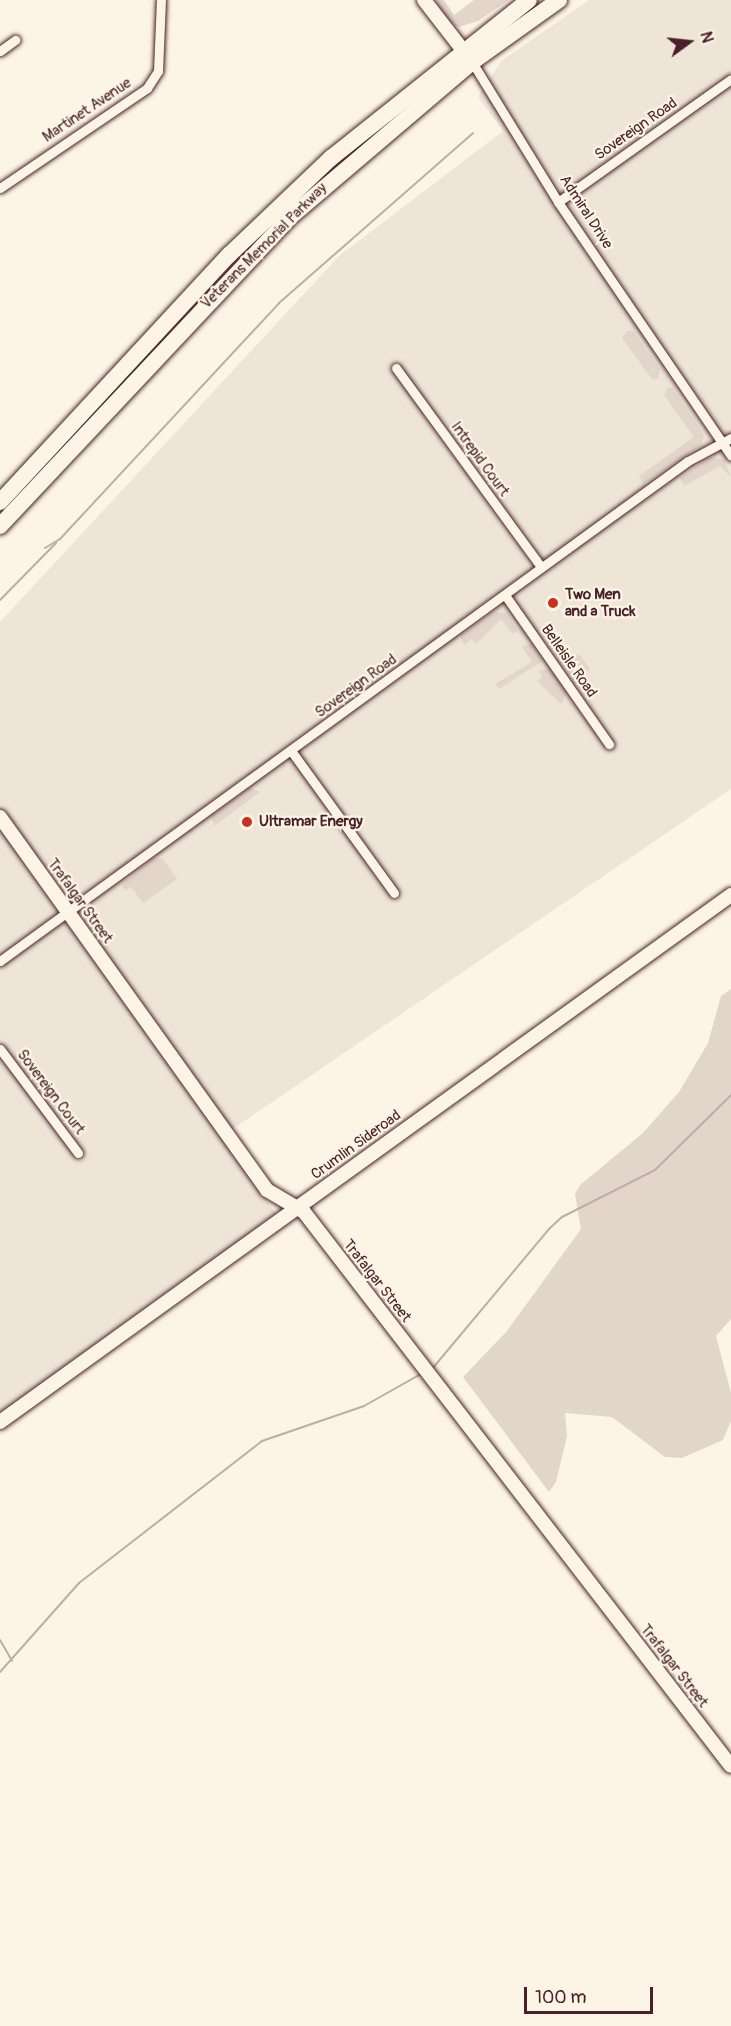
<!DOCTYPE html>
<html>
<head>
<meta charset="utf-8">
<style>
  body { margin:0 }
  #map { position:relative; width:731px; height:2026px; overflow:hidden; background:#fcf5e5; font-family:Pangolin,sans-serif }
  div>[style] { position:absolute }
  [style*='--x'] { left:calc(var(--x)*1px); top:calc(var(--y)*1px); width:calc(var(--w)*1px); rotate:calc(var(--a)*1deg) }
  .built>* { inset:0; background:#eee5d7 }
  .green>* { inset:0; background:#e2d5ca }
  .stream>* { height:2px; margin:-1px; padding:0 1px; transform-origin:1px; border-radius:1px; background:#c0aca5 }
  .roads { filter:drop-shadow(0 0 2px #4a1f2b) drop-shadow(0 0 2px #4a1f2b) }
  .street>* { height:9px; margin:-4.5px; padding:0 4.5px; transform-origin:4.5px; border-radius:4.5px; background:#fcf5e5 }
  .secondary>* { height:14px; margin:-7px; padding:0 7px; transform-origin:7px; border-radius:7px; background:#fcf5e5 }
  .highway>* { height:16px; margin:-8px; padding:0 8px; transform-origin:8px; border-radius:8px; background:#fcf5e5 }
  .dots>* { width:16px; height:16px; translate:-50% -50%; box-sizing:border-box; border:3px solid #fcf5e5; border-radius:50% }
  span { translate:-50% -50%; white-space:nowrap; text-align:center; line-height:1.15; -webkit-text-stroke:4.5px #fcf5e5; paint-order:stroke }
  .street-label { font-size:15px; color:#4a1f2b }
  .poi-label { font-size:15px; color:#4a1f2b; font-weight:700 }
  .left { translate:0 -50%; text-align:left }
  .north { position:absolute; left:659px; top:12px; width:60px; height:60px; -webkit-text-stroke:4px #fcf5e5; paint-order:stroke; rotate:75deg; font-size:16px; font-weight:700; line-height:24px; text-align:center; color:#4a1f2b }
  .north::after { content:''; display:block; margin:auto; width:21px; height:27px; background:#4a1f2b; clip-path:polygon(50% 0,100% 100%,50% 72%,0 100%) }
  .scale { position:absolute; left:524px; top:1987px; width:129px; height:27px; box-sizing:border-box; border:3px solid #4a1f2b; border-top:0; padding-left:8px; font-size:18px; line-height:21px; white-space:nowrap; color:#4a1f2b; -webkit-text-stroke:4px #fcf5e5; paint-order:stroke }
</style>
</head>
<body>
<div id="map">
  <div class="built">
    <i style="clip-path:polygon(589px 0,731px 0,731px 789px,221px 1137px,277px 1215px,0 1416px,0 622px,339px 256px,503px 131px,478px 97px,501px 61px)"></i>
  </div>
  <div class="green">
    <i style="clip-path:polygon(436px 0,444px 0,454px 15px,474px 0,509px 0,478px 21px,459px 27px,446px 21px)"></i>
    <i style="clip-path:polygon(627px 331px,633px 331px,660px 369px,658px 379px,652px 379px,622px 338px)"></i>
    <i style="clip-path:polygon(667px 388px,673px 388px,704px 435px,701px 445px,643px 484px,639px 476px,694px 437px,664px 395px)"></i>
    <i style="clip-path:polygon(710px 457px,724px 460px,731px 477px,720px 466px,684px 486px,680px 478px)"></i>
    <i style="clip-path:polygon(493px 612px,507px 613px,518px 631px,512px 634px,501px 619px,476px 644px,472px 639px,464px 645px,460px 636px)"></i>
    <i style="clip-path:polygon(532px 643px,542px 661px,499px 689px,495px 684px,532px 662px,522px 647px)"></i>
    <i style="clip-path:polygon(567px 652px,573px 658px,579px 654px,590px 669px,583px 673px,588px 680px,584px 682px,577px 682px,561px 662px)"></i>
    <i style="clip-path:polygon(550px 669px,567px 692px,561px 704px,537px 681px,542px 676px,539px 671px)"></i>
    <i style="clip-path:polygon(250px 788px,260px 792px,214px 826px,211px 816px)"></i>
    <i style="clip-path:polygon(154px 858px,163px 859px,177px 879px,143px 903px,131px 887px,125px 891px,122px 884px)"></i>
    <i style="clip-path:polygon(731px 989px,731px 1319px,716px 1336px,731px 1393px,731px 1421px,723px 1440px,682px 1458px,665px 1457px,612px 1417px,565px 1413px,567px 1436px,556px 1482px,549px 1492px,463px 1377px,507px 1331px,581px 1229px,575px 1194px,580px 1185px,643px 1133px,679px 1092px,708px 1043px,721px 996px)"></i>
  </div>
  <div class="stream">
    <i style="--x:45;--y:548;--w:17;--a:-31"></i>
    <i style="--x:60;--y:539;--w:322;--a:-47.1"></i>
    <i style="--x:279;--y:303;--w:258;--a:-41.2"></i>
    <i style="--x:0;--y:600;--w:80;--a:-45.5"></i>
    <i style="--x:432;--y:1369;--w:182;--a:-50.1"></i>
    <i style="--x:549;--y:1229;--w:18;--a:-43"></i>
    <i style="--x:562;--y:1217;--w:104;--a:-26.8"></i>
    <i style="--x:655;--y:1170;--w:107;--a:-44.6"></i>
    <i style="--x:0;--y:1640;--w:24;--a:60"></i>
    <i style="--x:0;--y:1672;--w:119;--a:-48.4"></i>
    <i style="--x:79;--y:1583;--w:232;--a:-37.8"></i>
    <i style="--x:262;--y:1441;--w:108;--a:-18.9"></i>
    <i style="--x:364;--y:1406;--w:65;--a:-29.3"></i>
  </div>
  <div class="roads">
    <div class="street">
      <i style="--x:0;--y:51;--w:19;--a:-36"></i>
      <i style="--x:472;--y:62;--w:164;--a:58.4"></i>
      <i style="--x:558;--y:202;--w:307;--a:55.7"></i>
      <i style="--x:0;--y:188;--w:178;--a:-34.2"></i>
      <i style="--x:147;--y:88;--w:20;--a:-57"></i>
      <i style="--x:158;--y:71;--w:71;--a:-87.6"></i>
      <i style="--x:558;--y:202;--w:212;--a:-35.4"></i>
      <i style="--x:396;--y:368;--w:246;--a:53.9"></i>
      <i style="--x:505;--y:595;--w:182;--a:55.1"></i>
      <i style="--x:292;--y:752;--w:174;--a:54.1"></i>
      <i style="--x:0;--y:961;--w:850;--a:-36.01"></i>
      <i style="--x:688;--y:461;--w:49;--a:-28.1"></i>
      <i style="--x:0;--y:1049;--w:130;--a:53.1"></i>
    </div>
    <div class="secondary">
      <i style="--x:424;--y:0;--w:73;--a:52.2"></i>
      <i style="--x:0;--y:817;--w:459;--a:54.4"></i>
      <i style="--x:267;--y:1190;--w:43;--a:30.7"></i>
      <i style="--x:304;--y:1212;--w:699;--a:52.38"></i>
      <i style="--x:0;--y:1422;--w:901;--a:-35.79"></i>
    </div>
    <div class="highway">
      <i style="--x:0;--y:502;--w:337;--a:-47.2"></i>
      <i style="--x:229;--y:255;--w:141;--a:-43.6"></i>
      <i style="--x:331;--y:158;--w:253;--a:-38.6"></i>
      <i style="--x:0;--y:526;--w:422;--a:-46.8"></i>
      <i style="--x:289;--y:218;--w:240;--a:-40.4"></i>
      <i style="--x:472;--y:62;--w:107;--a:-35.5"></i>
    </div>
  </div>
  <div class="dots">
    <i style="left:553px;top:603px;background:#c8321e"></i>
    <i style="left:247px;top:822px;background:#c8321e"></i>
  </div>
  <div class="street-label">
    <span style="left:87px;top:110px;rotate:-34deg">Martinet Avenue</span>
    <span style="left:636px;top:129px;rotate:-35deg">Sovereign Road</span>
    <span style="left:586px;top:212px;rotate:57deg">Admiral Drive</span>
    <span style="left:264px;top:246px;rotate:-45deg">Veterans Memorial Parkway</span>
    <span style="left:480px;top:459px;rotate:54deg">Intrepid Court</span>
    <span style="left:569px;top:661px;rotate:55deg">Belleisle Road</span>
    <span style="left:356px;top:686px;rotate:-36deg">Sovereign Road</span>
    <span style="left:80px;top:901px;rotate:54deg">Trafalgar Street</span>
    <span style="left:51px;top:1092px;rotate:53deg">Sovereign Court</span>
    <span style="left:356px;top:1145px;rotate:-36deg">Crumlin Sideroad</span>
    <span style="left:377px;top:1281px;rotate:52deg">Trafalgar Street</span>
    <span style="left:674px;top:1666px;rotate:52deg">Trafalgar Street</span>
  </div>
  <div class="poi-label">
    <span class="left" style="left:565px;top:603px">Two Men<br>and a Truck</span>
    <span class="left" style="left:259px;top:822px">Ultramar Energy</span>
  </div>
  <div class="north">N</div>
  <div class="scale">100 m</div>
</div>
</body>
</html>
